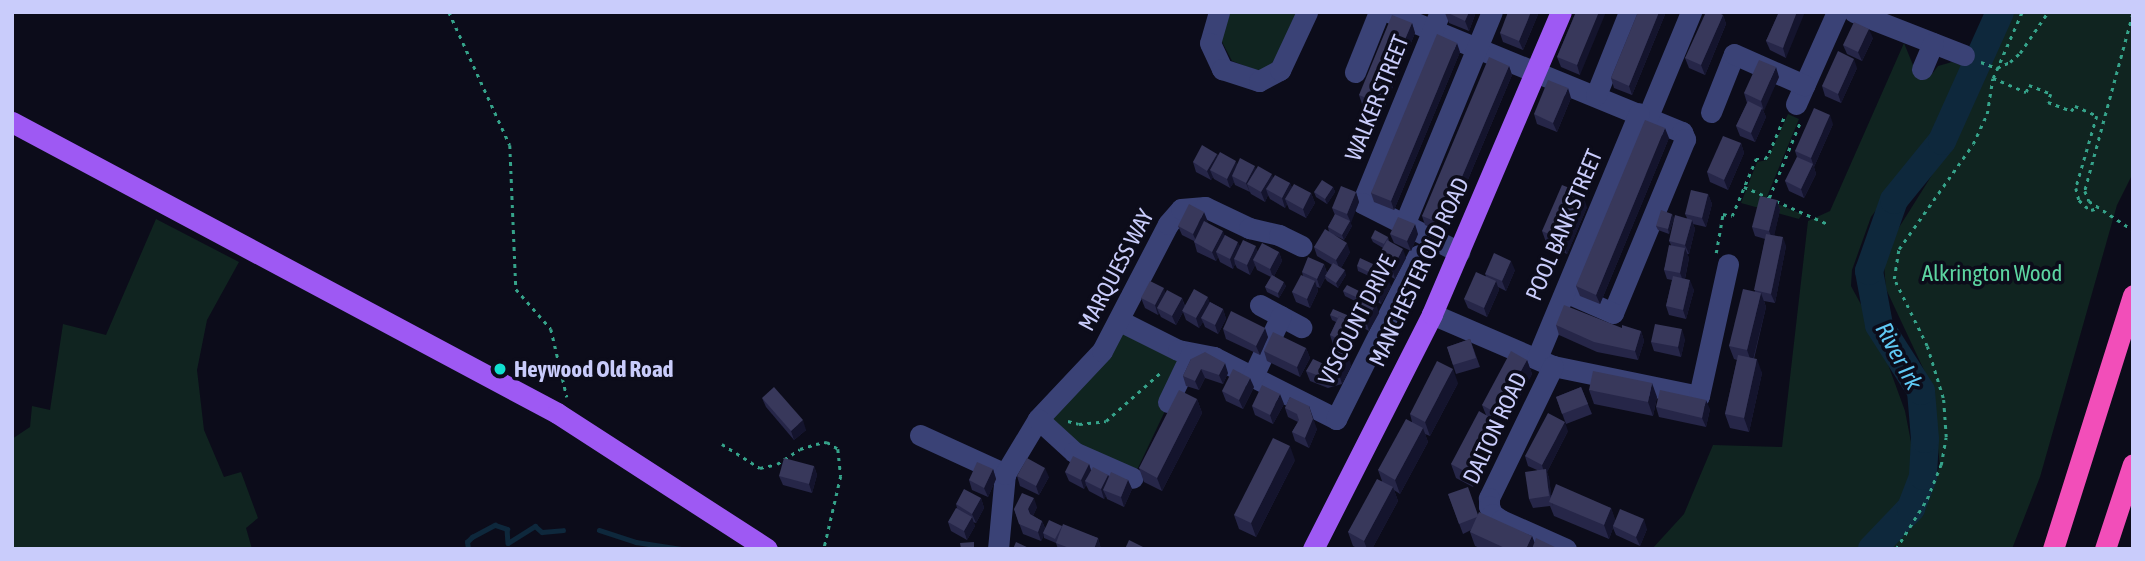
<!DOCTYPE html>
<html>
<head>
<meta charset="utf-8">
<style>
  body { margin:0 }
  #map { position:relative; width:2145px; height:561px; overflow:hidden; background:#0c0c1a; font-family:"Asap Condensed",sans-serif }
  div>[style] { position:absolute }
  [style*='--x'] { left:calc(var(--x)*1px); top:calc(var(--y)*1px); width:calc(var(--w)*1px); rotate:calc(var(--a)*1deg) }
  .green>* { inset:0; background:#102420 }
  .stream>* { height:4.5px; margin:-2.25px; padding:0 2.25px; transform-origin:2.25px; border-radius:2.25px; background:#0e283c }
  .river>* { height:28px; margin:-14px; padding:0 14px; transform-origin:14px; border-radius:14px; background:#0e283c }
  .path>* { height:2.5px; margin-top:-1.25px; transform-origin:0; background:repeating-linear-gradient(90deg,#35a38a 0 3.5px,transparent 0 8.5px) }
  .minor>* { height:21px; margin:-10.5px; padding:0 10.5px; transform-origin:10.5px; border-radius:10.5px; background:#3a4276 }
  .major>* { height:21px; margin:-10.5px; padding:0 10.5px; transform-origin:10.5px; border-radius:10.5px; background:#9e59f3 }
  .highway>* { height:21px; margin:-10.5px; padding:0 10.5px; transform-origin:10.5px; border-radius:10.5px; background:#f24eb9 }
  .wall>* { inset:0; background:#262648 }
  .shaded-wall>* { inset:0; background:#14142d }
  .building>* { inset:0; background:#38385b }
  .dots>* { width:19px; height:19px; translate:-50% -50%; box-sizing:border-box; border:4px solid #0c0c1a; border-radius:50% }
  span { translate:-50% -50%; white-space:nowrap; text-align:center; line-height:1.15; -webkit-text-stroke:7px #0c0c1a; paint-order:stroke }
  .street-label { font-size:23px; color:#c9ccfb }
  .park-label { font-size:23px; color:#5cd4a1 }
  .poi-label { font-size:23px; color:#c9ccfb; font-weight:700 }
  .left { translate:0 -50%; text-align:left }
  .water-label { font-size:24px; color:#5fc8f3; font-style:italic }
  .frame { position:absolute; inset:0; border:14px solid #c9ccfb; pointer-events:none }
</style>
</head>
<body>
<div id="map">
  <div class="green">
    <i style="clip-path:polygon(1229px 12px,1302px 12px,1266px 74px,1232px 61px,1221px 40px)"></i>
    <i style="clip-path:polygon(2011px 12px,2133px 12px,2133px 173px,2117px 205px,2040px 477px,2012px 549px,1888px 549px,1913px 520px,1940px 466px,1931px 385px,1886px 289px,1883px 253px,1959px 132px)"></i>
    <i style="clip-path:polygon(1904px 43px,1913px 65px,1932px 74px,1938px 66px,1952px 62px,1963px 66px,1943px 118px,1871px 217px,1852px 270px,1851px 286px,1877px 334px,1905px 411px,1916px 468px,1911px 490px,1887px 522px,1859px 549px,1652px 549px,1684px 514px,1713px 445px,1782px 447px,1808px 221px,1830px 211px)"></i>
    <i style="clip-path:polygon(1788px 114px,1799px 119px,1766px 199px,1802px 214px,1799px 219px,1741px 203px,1757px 162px,1767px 160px)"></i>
    <i style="clip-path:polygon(156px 219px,239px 262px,207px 320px,197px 370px,204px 430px,224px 477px,241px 472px,258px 518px,246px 528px,252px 549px,12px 549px,12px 439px,30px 427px,32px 406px,50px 410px,63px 324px,106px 335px)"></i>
    <i style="clip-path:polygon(1122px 329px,1183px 362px,1165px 411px,1138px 468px,1132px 472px,1074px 446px,1043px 418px)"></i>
  </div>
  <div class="stream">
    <i style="--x:599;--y:530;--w:39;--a:18"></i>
    <i style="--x:636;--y:542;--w:47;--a:8.7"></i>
    <i style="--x:468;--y:549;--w:7;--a:-98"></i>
    <i style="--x:467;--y:542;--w:7;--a:-45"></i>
    <i style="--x:472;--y:537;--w:26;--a:-28"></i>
    <i style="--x:495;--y:525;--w:13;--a:18"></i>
    <i style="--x:507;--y:529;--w:14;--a:86"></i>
    <i style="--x:508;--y:543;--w:32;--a:-32"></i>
    <i style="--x:535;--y:526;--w:9;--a:41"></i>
    <i style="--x:542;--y:532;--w:21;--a:-5"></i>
  </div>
  <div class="river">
    <i style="--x:1872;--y:549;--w:57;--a:-46.4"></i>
    <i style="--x:1911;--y:508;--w:34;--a:-69"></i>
    <i style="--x:1923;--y:476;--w:37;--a:-87"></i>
    <i style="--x:1925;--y:439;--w:48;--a:-94.8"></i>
    <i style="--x:1921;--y:391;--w:78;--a:-122.5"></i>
    <i style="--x:1879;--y:325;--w:55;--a:-100.5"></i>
    <i style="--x:1869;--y:271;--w:75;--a:-70.6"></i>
    <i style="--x:1894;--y:200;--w:76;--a:-50.9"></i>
    <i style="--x:1942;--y:141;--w:141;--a:-65.8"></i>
  </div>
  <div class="path">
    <i style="--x:449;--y:12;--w:146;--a:65.4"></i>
    <i style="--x:510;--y:145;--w:144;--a:87.6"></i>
    <i style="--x:516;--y:289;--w:53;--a:48.8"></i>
    <i style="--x:551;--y:329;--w:70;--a:76.8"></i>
    <i style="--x:2133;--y:14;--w:183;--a:105.2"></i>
    <i style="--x:2085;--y:191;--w:11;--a:68"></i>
    <i style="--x:2089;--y:201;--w:53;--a:33.4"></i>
    <i style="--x:1981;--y:62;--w:17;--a:21"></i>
    <i style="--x:1997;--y:68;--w:14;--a:-25"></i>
    <i style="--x:2010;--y:62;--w:13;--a:-42"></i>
    <i style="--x:2020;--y:53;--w:50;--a:-55.7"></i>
    <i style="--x:1993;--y:78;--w:36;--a:23"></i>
    <i style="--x:2026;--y:92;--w:8;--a:-67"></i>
    <i style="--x:2029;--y:85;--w:24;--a:22"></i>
    <i style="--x:2051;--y:94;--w:9;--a:111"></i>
    <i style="--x:2048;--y:102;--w:25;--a:21"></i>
    <i style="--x:2071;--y:111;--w:6;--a:-51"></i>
    <i style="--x:2075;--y:106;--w:24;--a:24"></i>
    <i style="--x:2097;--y:116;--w:75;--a:106.3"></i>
    <i style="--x:2076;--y:188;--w:12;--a:76"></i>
    <i style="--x:2079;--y:200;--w:8;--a:45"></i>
    <i style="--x:2085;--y:206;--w:7;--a:34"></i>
    <i style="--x:2091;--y:210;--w:7;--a:-16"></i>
    <i style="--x:1744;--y:187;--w:28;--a:23"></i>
    <i style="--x:1769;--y:198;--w:84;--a:-67.7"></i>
    <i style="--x:1776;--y:201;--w:57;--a:23.9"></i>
    <i style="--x:1716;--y:253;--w:40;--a:-80"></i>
    <i style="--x:1723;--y:214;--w:9;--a:13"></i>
    <i style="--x:1732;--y:216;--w:62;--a:-67.2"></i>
    <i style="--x:1756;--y:159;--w:9;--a:0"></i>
    <i style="--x:1765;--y:159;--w:7;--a:-56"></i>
    <i style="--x:1769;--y:153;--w:41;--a:-67.2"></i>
    <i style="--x:1068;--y:421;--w:11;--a:15"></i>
    <i style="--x:1079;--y:424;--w:27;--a:-6"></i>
    <i style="--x:1106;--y:421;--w:72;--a:-41.6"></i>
    <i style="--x:722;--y:444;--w:45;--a:32.3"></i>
    <i style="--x:760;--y:468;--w:17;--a:-13"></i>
    <i style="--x:777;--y:464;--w:27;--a:-33"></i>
    <i style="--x:800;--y:449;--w:17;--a:-17"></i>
    <i style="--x:816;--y:444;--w:11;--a:-10"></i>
    <i style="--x:827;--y:442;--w:13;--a:32"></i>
    <i style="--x:838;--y:449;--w:27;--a:84"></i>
    <i style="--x:841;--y:476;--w:75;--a:103.1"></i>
    <i style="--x:1896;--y:549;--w:59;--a:-58.2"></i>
    <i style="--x:1927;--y:499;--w:37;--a:-68"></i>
    <i style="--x:1941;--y:465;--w:28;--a:-80"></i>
    <i style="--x:1946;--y:437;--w:39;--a:-94"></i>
    <i style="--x:1943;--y:398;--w:54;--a:-107.1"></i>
    <i style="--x:1927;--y:346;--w:75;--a:-116.2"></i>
    <i style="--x:1894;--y:279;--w:30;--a:-81"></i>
    <i style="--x:1899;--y:249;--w:128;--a:-54.8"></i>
    <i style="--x:1973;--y:144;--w:33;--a:-65"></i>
    <i style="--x:1987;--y:114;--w:36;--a:-81"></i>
    <i style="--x:1993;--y:78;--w:72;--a:-66.3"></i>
  </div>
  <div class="minor">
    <i style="--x:1219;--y:12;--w:32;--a:106"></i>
    <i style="--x:1210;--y:43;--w:29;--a:65"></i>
    <i style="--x:1222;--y:69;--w:39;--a:18"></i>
    <i style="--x:1259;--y:81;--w:24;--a:-28"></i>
    <i style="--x:1280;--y:70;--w:64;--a:-65"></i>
    <i style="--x:1389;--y:12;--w:317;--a:22.3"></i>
    <i style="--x:1682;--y:132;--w:8;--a:67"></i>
    <i style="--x:1685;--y:139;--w:188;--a:112.5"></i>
    <i style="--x:1613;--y:313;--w:52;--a:-156.4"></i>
    <i style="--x:1440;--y:12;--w:206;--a:112.2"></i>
    <i style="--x:1362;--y:203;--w:109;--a:26.8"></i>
    <i style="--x:1854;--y:12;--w:118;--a:21.4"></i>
    <i style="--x:1922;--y:69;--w:28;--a:-67"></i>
    <i style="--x:1355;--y:72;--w:65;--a:-68.2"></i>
    <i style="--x:1596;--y:95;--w:89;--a:-68.3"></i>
    <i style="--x:1796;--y:104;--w:101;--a:-66"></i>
    <i style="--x:1711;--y:112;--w:62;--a:-68.4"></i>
    <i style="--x:1734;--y:54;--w:77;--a:23.9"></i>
    <i style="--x:1648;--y:116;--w:113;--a:-67.5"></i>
    <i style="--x:1404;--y:225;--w:230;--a:-67.6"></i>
    <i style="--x:1260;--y:305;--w:47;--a:28.2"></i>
    <i style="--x:1432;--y:314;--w:132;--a:23.3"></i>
    <i style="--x:1553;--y:366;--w:149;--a:11.6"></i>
    <i style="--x:1699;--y:396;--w:135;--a:-77.6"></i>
    <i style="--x:1120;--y:321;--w:65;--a:26.6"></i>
    <i style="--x:1178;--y:350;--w:37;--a:11"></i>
    <i style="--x:1214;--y:357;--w:137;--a:26.9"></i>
    <i style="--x:1336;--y:419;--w:183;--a:-63.4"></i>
    <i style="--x:1537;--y:358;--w:265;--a:-67.4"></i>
    <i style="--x:1553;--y:366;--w:147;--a:115.9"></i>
    <i style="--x:1489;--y:498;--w:8;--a:90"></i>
    <i style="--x:1489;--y:506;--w:9;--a:69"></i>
    <i style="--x:1492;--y:514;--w:11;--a:34"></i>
    <i style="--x:1501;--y:520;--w:71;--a:24"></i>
    <i style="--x:1253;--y:376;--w:66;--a:-65"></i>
    <i style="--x:1168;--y:402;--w:53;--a:-64.4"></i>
    <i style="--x:1038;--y:419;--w:93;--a:-46.7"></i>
    <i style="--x:1102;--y:351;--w:143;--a:-62.5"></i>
    <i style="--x:1168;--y:224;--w:20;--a:-49"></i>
    <i style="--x:1181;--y:209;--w:24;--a:-5"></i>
    <i style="--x:1205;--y:207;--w:49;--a:25.5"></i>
    <i style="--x:1249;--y:228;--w:31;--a:13"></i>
    <i style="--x:1279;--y:235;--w:25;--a:26"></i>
    <i style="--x:920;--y:435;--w:94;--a:24.6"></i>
    <i style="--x:998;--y:549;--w:75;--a:-84.7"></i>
    <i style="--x:1005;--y:474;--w:64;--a:-59"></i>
    <i style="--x:1038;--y:419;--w:49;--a:42.5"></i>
    <i style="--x:1074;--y:452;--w:64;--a:23.8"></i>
  </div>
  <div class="major">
    <i style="--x:12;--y:122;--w:618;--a:28.1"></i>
    <i style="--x:557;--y:413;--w:250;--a:32.9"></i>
    <i style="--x:1313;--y:549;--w:263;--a:-63.1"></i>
    <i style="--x:1432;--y:314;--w:328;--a:-66.9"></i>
  </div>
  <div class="highway">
    <i style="--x:2053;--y:549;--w:266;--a:-72.5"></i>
    <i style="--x:2105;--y:549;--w:89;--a:-71.8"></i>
  </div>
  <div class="wall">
    <i style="clip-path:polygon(1476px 12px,1469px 31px,1449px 23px,1445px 13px)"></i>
    <i style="clip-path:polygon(1539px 12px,1523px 50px,1503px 42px,1500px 33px)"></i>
    <i style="clip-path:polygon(1576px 12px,1580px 75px,1561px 67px,1557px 57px)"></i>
    <i style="clip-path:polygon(1638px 12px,1666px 12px,1632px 95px,1614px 88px,1611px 78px)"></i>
    <i style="clip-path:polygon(1779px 12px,1786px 58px,1770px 50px,1766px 41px)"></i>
    <i style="clip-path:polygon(1723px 15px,1726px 24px,1705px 75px,1689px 68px,1685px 58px)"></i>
    <i style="clip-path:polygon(1412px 23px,1415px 33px,1382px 113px,1362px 104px,1359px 95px)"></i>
    <i style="clip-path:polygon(1873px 38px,1862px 61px,1847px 54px,1843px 45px)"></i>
    <i style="clip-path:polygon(1460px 52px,1394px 210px,1374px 202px,1371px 193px)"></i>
    <i style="clip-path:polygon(1509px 66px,1512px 75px,1445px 234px,1425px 225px,1422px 216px)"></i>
    <i style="clip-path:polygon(1857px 68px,1841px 103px,1825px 96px,1822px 86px)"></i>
    <i style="clip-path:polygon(1779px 77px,1763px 110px,1766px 117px,1755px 142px,1740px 136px,1736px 126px,1747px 103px,1744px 93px)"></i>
    <i style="clip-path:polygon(1571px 98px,1557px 132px,1537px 124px,1534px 114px)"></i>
    <i style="clip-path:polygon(1833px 124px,1814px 167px,1816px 174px,1804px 198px,1789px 191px,1785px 181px,1797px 157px,1795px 151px)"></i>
    <i style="clip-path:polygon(1669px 138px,1600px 304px,1580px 296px,1576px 286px)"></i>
    <i style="clip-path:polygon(1741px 143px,1744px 153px,1728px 190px,1710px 182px,1707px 172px)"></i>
    <i style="clip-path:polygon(1217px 154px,1218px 156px,1237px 164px,1256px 169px,1273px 178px,1290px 183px,1292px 188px,1311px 193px,1315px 203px,1306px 218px,1289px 209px,1287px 204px,1285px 208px,1270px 199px,1268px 195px,1265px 202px,1251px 194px,1250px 192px,1235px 185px,1234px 182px,1230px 188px,1214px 179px,1213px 177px,1211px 180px,1196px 172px,1193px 162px)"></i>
    <i style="clip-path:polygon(1333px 187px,1335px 192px,1327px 204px,1316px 197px,1314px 192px)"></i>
    <i style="clip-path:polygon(1356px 192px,1359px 202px,1350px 223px,1352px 226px,1344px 240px,1334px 235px,1350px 252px,1341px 268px,1346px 275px,1338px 288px,1327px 281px,1325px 278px,1320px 288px,1317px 287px,1318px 291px,1310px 308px,1296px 302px,1292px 292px,1303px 276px,1302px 272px,1324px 264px,1327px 273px,1332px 265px,1317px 256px,1314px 247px,1329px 232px,1328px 227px,1335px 215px,1332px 208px)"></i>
    <i style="clip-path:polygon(1708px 194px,1712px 204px,1706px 227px,1693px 224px,1695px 229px,1689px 254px,1687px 254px,1689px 258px,1685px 279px,1694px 290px,1686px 319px,1669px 315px,1666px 306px,1672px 280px,1667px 279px,1664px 270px,1671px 245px,1669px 241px,1687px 218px,1685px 214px)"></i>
    <i style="clip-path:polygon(1777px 200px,1780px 210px,1774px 235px,1786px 246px,1775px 303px,1764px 301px,1766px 307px,1754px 359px,1762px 373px,1749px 432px,1730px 428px,1725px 414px,1737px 360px,1734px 359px,1729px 346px,1755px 291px,1765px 239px,1755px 236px,1752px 227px)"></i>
    <i style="clip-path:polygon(1587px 207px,1567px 254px,1547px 245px,1542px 231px)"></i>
    <i style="clip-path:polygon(1672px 214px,1674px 218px,1669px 234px,1658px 230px,1656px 226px)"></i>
    <i style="clip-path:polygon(1208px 222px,1207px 223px,1240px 246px,1258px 251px,1279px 252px,1282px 261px,1274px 276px,1286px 286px,1279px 298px,1267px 292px,1265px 287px,1271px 277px,1257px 270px,1255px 265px,1250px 275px,1237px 268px,1235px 264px,1233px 269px,1220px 262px,1218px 257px,1216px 261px,1197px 252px,1194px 241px,1182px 235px,1178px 226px)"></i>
    <i style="clip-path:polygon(1390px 234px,1418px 234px,1411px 251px,1394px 243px)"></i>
    <i style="clip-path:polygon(1388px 237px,1389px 241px,1406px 258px,1395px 279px,1379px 270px,1376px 261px,1383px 248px,1373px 242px,1371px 238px)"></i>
    <i style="clip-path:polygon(1357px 266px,1375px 269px,1374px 270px,1391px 286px,1381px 304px,1367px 297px,1363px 287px,1369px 276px,1358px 271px)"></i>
    <i style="clip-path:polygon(1515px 270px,1506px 291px,1498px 287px,1499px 290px,1487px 317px,1468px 308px,1464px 299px,1486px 276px,1485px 274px)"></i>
    <i style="clip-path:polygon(1343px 291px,1359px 291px,1361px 295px,1379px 313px,1369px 331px,1352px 322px,1349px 312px,1355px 301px,1345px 296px)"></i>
    <i style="clip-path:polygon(1165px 293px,1182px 298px,1185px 306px,1210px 302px,1223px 309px,1226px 319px,1218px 334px,1205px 327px,1203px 322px,1199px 328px,1186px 320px,1183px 312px,1176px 325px,1161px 317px,1159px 313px,1158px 315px,1145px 308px,1141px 298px)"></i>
    <i style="clip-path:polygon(1330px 315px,1347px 315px,1348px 321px,1359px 334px,1350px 352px,1333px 344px,1330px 335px,1336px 322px,1332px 320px)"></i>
    <i style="clip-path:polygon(1556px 325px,1622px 328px,1641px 331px,1644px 341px,1638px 360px,1597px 352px,1559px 335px)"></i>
    <i style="clip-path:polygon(1223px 329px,1268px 337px,1260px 355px,1226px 339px)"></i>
    <i style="clip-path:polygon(1470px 339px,1480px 367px,1456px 374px,1447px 347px)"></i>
    <i style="clip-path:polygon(1685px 339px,1681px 357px,1654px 351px,1651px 342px)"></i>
    <i style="clip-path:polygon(1306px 348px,1310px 358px,1300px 377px,1267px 361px,1264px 351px)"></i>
    <i style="clip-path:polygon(1191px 359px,1228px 373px,1223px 384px,1205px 378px,1199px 390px,1186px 386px,1183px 376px)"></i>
    <i style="clip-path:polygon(1527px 360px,1532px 374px,1503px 428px,1498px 425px,1501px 434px,1473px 487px,1456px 478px,1451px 464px,1486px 415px,1482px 405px)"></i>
    <i style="clip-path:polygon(1326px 365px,1351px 365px,1342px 384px,1328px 388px,1310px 381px,1306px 371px)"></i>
    <i style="clip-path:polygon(1458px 383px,1430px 436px,1425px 434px,1428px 442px,1400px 494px,1394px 490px,1398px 501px,1372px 549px,1357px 548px,1353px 546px,1348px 532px,1382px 481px,1378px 470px,1412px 422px,1410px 414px)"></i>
    <i style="clip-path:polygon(1254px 387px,1243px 409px,1226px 401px,1222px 391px)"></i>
    <i style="clip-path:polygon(1581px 387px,1592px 414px,1566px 424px,1556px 397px)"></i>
    <i style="clip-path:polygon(1589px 390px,1657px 397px,1653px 416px,1594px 404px)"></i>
    <i style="clip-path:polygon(1290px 397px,1317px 429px,1309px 448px,1295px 441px,1292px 432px,1298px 422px,1288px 417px,1285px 408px)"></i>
    <i style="clip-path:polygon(762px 398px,806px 430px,794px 440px,766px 407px)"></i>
    <i style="clip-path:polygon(1197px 399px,1202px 413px,1162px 491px,1144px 482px,1139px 468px)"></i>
    <i style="clip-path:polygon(1284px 404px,1273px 424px,1255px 415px,1252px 406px)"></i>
    <i style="clip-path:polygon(1656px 407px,1710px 409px,1706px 427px,1659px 417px)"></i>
    <i style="clip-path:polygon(1568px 431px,1547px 472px,1549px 478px,1551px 495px,1611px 508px,1615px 520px,1647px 529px,1640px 546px,1616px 535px,1613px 528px,1609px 539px,1554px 516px,1550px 506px,1533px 508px,1529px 499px,1537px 470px,1528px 466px,1525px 456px)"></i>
    <i style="clip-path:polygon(1295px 460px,1256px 537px,1239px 529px,1234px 515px)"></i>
    <i style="clip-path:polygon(1089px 464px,1091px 470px,1108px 475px,1109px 476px,1128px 480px,1132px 489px,1124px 507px,1107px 499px,1106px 496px,1104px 499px,1089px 491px,1086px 485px,1084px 489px,1069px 481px,1065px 472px)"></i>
    <i style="clip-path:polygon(814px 466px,817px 475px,812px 493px,783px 485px,779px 476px)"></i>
    <i style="clip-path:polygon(993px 469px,996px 479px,988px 497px,972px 490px,969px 480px)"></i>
    <i style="clip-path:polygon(1017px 476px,1049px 477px,1039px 495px,1020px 486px)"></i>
    <i style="clip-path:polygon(1448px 494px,1478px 515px,1532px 536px,1534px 542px,1559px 549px,1482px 549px,1475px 546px,1470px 532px,1471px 530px,1463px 534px)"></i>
    <i style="clip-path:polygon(981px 498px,984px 508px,976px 523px,973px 522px,975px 526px,967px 540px,951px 531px,948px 522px,957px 508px,956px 504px)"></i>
    <i style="clip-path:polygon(1037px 507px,1033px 516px,1042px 521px,1045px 528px,1062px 526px,1098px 538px,1101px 549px,1058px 549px,1056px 543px,1044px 538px,1044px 535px,1041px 541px,1023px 534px,1014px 509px)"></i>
  </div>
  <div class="shaded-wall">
    <i style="clip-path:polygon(1469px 12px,1476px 12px,1469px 31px,1465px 21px)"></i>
    <i style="clip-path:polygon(1531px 12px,1539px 12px,1523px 50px,1519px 41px)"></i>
    <i style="clip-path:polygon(1599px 12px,1606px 12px,1580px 75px,1577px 65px)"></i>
    <i style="clip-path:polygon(1659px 12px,1666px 12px,1632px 95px,1629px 86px)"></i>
    <i style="clip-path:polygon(1797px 12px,1805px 12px,1786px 58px,1783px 48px)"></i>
    <i style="clip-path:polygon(1723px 15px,1726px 24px,1705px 75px,1701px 65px)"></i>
    <i style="clip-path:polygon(1412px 23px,1415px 33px,1382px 113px,1378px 103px)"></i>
    <i style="clip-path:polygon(1869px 29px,1873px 38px,1862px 61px,1858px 52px)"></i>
    <i style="clip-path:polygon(1457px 43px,1460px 52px,1394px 210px,1391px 201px)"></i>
    <i style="clip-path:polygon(1854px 59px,1857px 68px,1841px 103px,1838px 94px)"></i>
    <i style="clip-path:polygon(1509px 66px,1512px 75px,1445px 234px,1442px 224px)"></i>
    <i style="clip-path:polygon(1776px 67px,1779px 77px,1764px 111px,1761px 101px)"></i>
    <i style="clip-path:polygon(1568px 88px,1571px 98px,1557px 132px,1553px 123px)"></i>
    <i style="clip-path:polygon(1762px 108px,1766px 117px,1755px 142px,1751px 133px)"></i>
    <i style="clip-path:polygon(1830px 115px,1833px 124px,1814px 167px,1811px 158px)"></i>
    <i style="clip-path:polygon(1665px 128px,1669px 138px,1600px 304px,1596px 295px)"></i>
    <i style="clip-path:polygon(1741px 143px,1744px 153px,1728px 190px,1724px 180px)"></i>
    <i style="clip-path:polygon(1217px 154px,1220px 163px,1210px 170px,1213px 177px,1211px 180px,1207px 171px)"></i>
    <i style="clip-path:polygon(1236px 161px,1240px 171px,1232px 176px,1234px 182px,1230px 188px,1227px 179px)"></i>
    <i style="clip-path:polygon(1813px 164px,1816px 174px,1804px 198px,1801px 189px)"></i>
    <i style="clip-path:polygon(1255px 166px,1258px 175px,1247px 184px,1250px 193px,1246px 183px)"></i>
    <i style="clip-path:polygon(1272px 174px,1275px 183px,1266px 189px,1268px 195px,1265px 202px,1261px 192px)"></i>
    <i style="clip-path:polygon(1290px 183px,1294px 193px,1285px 199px,1287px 204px,1285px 208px,1282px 198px)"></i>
    <i style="clip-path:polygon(1333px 187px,1335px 192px,1327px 204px,1325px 199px)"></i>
    <i style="clip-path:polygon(1356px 192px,1359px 202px,1351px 223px,1347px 214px)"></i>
    <i style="clip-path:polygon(1311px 193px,1315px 203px,1306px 218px,1303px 209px)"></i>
    <i style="clip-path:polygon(1582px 193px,1587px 207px,1567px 254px,1562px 240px)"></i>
    <i style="clip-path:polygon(1708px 194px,1712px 204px,1706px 227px,1702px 218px)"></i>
    <i style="clip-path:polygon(1777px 200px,1780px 210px,1773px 241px,1769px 231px)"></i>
    <i style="clip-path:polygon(1204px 212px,1208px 222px,1197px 243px,1193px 234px)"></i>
    <i style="clip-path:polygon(1672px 214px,1674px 218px,1669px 234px,1668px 229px)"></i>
    <i style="clip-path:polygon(1692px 220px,1695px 229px,1689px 254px,1685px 245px)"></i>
    <i style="clip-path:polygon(1350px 221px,1352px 226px,1344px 240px,1342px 235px)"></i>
    <i style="clip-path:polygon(1415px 224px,1418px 234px,1411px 251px,1407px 241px)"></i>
    <i style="clip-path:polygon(1223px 231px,1226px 240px,1216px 252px,1218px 257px,1216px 261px,1212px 252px)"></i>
    <i style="clip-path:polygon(1783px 237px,1786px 246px,1775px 303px,1771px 294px)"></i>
    <i style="clip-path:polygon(1238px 242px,1242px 251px,1234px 259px,1235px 264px,1233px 269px,1230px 259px)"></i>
    <i style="clip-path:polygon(1347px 243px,1350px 252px,1340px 270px,1336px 260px)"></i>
    <i style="clip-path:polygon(1256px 246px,1259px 256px,1253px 260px,1255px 265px,1250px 275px,1247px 265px)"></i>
    <i style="clip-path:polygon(1685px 248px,1689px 258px,1684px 283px,1680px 273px)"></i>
    <i style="clip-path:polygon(1403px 249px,1406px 258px,1395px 279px,1392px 269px)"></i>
    <i style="clip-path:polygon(1279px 252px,1282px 261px,1273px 278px,1270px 269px)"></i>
    <i style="clip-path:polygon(1511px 261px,1515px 270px,1506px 291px,1502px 281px)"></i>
    <i style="clip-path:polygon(1324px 264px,1327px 274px,1320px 288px,1317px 279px)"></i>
    <i style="clip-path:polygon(1345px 270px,1346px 275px,1338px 288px,1336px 283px)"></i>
    <i style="clip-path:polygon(1387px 276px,1391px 286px,1381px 304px,1378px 295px)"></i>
    <i style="clip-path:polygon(1690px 280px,1694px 290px,1686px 319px,1683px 310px)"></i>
    <i style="clip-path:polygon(1315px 281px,1318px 291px,1310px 308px,1307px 299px)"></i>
    <i style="clip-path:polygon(1496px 281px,1499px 290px,1487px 317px,1484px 308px)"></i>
    <i style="clip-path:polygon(1284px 282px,1286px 286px,1279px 298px,1278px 293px)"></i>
    <i style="clip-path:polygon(1164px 288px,1167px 298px,1157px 308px,1159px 313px,1158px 315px,1155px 305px)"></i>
    <i style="clip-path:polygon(1761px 293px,1766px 307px,1752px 364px,1747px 350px)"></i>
    <i style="clip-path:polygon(1208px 297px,1211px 307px,1201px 318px,1203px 322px,1199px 328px,1196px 318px)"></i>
    <i style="clip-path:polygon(1182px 298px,1185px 308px,1176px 325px,1172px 316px)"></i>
    <i style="clip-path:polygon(1376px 304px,1379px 313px,1369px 331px,1366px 321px)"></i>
    <i style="clip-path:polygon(1223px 309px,1226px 319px,1218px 334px,1215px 325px)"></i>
    <i style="clip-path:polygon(1356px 325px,1359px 334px,1350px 352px,1347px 343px)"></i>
    <i style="clip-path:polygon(1265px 328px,1268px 337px,1260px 355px,1256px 346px)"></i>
    <i style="clip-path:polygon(1682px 329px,1685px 339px,1681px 357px,1678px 347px)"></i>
    <i style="clip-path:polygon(1641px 331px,1644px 341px,1638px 360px,1635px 351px)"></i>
    <i style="clip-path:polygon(1306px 348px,1310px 358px,1300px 377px,1297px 367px)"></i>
    <i style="clip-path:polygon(1348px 355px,1351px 365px,1342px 384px,1339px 374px)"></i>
    <i style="clip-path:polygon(1757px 359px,1762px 373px,1749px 432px,1744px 418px)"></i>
    <i style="clip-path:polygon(1527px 360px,1532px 374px,1503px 428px,1498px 414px)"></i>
    <i style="clip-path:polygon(1225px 363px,1228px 373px,1223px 384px,1219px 375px)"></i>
    <i style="clip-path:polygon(1201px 369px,1205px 378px,1199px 390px,1195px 381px)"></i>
    <i style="clip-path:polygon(1453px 369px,1458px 383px,1430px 436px,1425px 422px)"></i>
    <i style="clip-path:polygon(1250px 378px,1254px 387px,1243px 409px,1239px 400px)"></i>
    <i style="clip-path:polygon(1652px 383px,1657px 397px,1653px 416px,1648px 402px)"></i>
    <i style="clip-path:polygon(1280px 394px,1284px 404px,1273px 424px,1270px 415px)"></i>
    <i style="clip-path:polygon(1197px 399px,1202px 413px,1162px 491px,1157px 478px)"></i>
    <i style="clip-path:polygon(1706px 400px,1710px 409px,1706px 427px,1702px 418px)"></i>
    <i style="clip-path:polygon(1309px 406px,1317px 429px,1309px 448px,1305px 438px)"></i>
    <i style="clip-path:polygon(803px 420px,806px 430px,794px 440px,791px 431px)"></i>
    <i style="clip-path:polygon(1496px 421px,1501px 434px,1473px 487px,1468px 473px)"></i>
    <i style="clip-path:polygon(1565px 422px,1568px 431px,1547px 472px,1549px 478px,1553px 506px,1542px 465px)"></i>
    <i style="clip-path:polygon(1423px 428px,1428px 442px,1400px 494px,1395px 480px)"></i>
    <i style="clip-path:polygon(1290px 446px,1295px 460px,1256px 537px,1251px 523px)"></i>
    <i style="clip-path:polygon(1089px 464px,1092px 474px,1085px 481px,1086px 485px,1084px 489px,1081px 480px)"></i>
    <i style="clip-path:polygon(814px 466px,817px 475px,812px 493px,809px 484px)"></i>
    <i style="clip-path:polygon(1045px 468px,1049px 477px,1039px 495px,1036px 486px)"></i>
    <i style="clip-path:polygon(993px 469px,996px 479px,988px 497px,984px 488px)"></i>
    <i style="clip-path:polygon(1108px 475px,1112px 484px,1103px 490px,1106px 496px,1104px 499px,1101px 489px)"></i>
    <i style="clip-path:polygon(1128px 480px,1132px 489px,1124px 507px,1121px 497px)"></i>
    <i style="clip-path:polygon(1393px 487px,1398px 501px,1372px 549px,1367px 549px,1364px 541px)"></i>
    <i style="clip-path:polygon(981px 498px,984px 508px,976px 523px,972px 514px)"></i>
    <i style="clip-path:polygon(1034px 498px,1037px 507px,1032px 518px,1033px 524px,1028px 509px)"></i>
    <i style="clip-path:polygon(1611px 508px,1616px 522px,1613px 526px,1613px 528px,1609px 539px,1604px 525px)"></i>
    <i style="clip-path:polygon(972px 517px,975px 526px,967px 540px,964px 531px)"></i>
    <i style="clip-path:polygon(1644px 519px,1647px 529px,1640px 546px,1636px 537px)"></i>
    <i style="clip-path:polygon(1042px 521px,1046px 531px,1043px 533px,1044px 535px,1041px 541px,1038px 532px)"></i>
    <i style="clip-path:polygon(1532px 536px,1537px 549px,1526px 549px)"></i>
    <i style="clip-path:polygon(1098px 538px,1101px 549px,1094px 549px)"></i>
  </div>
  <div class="building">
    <i style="clip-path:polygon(1446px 12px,1469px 12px,1465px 21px)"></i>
    <i style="clip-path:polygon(1508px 12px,1531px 12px,1519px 41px,1500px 33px)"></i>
    <i style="clip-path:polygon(1576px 12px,1599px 12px,1577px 65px,1557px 57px)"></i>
    <i style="clip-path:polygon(1638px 12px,1659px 12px,1629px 86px,1611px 78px)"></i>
    <i style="clip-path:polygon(1706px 12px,1717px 12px,1723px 15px,1701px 65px,1685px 58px)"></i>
    <i style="clip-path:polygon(1779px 12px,1797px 12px,1783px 48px,1766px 41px)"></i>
    <i style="clip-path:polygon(1392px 15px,1412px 23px,1378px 103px,1359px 95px)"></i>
    <i style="clip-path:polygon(1854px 22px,1869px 29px,1858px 52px,1843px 45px)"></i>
    <i style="clip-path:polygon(1437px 34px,1457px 43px,1391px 201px,1371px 193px)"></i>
    <i style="clip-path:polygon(1838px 51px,1854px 59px,1838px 94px,1822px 86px)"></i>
    <i style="clip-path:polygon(1489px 57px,1509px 66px,1442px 224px,1422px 216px)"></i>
    <i style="clip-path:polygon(1759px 60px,1776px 67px,1761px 101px,1744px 93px)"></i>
    <i style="clip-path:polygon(1548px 80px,1568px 88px,1553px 123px,1534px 114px)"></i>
    <i style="clip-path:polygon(1748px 101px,1762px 108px,1751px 133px,1736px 126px)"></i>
    <i style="clip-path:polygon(1814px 108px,1830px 115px,1811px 158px,1795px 151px)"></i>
    <i style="clip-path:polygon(1645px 120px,1665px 128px,1596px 295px,1576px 286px)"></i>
    <i style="clip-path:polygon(1723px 136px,1741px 143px,1724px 180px,1707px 172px)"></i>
    <i style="clip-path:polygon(1202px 145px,1217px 154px,1207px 171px,1193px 162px)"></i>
    <i style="clip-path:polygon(1220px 152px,1236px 161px,1227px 179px,1210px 170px)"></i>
    <i style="clip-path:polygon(1797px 157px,1813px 164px,1801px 189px,1785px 181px)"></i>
    <i style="clip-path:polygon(1240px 158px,1255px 166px,1246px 183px,1232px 176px)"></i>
    <i style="clip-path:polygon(1258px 166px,1272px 174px,1261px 192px,1247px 184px)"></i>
    <i style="clip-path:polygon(1275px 175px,1290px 183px,1282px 198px,1266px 189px)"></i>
    <i style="clip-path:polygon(1322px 180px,1333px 187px,1325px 199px,1314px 192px)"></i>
    <i style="clip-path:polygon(1294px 184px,1311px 193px,1303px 209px,1285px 199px)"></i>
    <i style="clip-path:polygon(1562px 185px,1582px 193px,1562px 240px,1542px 231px)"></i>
    <i style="clip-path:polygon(1341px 186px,1356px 192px,1347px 214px,1332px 208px)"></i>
    <i style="clip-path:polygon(1691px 190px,1708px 194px,1702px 218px,1685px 214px)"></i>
    <i style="clip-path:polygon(1760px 196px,1777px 200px,1769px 231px,1752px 227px)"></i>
    <i style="clip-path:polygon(1189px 204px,1204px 212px,1193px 234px,1178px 226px)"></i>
    <i style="clip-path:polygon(1661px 210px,1672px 214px,1668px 229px,1656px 226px)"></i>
    <i style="clip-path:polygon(1335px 214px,1350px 221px,1342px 235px,1328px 227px)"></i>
    <i style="clip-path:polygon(1675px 215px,1692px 220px,1685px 245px,1669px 241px)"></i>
    <i style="clip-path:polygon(1398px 217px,1415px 224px,1407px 241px,1390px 234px)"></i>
    <i style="clip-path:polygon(1204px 221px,1223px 231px,1212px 252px,1194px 242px)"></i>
    <i style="clip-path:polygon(1325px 229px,1347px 243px,1336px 260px,1314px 247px)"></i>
    <i style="clip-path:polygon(1375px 230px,1388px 237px,1384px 244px,1371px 238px)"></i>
    <i style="clip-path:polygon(1766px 234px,1783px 237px,1771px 294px,1754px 290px)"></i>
    <i style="clip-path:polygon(1225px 235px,1238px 242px,1230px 259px,1216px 252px)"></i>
    <i style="clip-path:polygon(1243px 240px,1256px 246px,1247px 265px,1234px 259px)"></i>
    <i style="clip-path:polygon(1387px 240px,1403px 249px,1392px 269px,1376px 261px)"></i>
    <i style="clip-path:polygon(1262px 243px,1279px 252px,1270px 269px,1253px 260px)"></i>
    <i style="clip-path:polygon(1669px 245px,1685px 248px,1680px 273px,1664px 270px)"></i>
    <i style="clip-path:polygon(1494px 253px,1511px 261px,1502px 281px,1485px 274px)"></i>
    <i style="clip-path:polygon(1308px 257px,1324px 264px,1317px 279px,1302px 272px)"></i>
    <i style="clip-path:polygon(1360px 258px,1373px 264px,1369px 272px,1357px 266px)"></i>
    <i style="clip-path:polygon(1333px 263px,1345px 270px,1336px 283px,1325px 276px)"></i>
    <i style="clip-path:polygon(1372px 269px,1387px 276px,1378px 295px,1363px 287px)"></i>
    <i style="clip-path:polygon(1476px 272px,1496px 281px,1484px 308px,1464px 299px)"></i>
    <i style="clip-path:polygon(1272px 275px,1284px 282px,1278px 293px,1265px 287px)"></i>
    <i style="clip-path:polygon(1301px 275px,1315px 281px,1307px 299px,1292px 292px)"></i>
    <i style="clip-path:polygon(1673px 276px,1690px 280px,1683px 310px,1666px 306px)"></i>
    <i style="clip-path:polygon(1150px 281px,1164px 288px,1155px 305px,1141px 298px)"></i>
    <i style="clip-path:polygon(1347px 285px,1359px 291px,1356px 297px,1343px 291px)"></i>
    <i style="clip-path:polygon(1194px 289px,1208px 297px,1196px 318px,1182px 311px)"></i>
    <i style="clip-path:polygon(1743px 289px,1761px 293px,1747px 350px,1729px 346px)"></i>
    <i style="clip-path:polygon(1167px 290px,1182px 298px,1172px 316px,1157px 308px)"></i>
    <i style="clip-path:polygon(1359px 294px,1376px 304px,1366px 321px,1349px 312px)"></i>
    <i style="clip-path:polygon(1210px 302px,1223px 309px,1215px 325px,1201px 318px)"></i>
    <i style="clip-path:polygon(1564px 305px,1622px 328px,1622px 325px,1641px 331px,1635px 351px,1594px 342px,1556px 325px)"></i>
    <i style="clip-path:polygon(1333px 309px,1347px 315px,1345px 319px,1339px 316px,1338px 318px,1330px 315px)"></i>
    <i style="clip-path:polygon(1231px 311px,1265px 328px,1256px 346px,1223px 329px)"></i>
    <i style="clip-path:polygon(1339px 316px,1356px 325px,1347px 343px,1330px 335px)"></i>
    <i style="clip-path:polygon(1655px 324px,1682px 329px,1678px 347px,1651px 342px)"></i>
    <i style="clip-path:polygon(1273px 332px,1306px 348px,1297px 367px,1264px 351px)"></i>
    <i style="clip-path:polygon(1470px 339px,1476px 358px,1453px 365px,1447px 347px)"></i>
    <i style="clip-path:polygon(1337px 351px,1348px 355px,1339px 374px,1325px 378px,1306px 371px,1313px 359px,1326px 365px,1332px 362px)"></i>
    <i style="clip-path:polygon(1511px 351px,1527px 360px,1498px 414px,1482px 405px)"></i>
    <i style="clip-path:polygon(1205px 352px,1225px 363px,1219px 375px,1201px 369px,1195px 381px,1183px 376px,1191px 359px)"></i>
    <i style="clip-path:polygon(1738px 355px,1757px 359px,1744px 418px,1725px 414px)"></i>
    <i style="clip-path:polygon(1437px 361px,1453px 369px,1425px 422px,1410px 414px)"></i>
    <i style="clip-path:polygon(1233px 369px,1250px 378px,1239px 400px,1222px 391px)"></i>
    <i style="clip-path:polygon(1593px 371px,1652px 383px,1648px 402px,1589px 390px)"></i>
    <i style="clip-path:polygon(1262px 385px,1280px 394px,1270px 415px,1252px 406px)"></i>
    <i style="clip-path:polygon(774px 387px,803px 420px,791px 431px,762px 398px)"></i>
    <i style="clip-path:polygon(1581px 387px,1588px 404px,1562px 414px,1556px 397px)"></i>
    <i style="clip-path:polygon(1179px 390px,1197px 399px,1157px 478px,1139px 468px)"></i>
    <i style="clip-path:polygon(1660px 390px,1706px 400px,1702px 418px,1656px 407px)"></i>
    <i style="clip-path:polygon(1290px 397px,1309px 406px,1313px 419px,1305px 438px,1292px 432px,1299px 420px,1297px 414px,1285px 408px)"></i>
    <i style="clip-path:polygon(1479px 411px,1496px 421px,1468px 473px,1451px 464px)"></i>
    <i style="clip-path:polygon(1548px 413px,1565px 422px,1542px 465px,1525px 456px)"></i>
    <i style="clip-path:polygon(1406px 419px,1423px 428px,1395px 480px,1378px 470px)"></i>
    <i style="clip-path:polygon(1273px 438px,1290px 446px,1251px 523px,1234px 515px)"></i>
    <i style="clip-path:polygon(1073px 456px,1089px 464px,1081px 480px,1065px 472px)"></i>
    <i style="clip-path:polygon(784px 458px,814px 466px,809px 484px,779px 476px)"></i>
    <i style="clip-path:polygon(1027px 458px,1045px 468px,1036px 486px,1017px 476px)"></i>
    <i style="clip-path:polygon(977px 462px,993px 469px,984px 488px,969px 480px)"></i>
    <i style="clip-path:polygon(1093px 467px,1108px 475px,1101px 489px,1085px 481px)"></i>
    <i style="clip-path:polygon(1546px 469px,1549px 496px,1529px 499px,1525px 472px)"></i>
    <i style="clip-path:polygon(1111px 472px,1128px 480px,1121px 497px,1103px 490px)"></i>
    <i style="clip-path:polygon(1377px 479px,1393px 487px,1364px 541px,1348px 532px)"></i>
    <i style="clip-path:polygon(1556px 484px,1611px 508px,1604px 525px,1549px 502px)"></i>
    <i style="clip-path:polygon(1468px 487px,1478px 515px,1477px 517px,1459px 524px,1448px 494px)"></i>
    <i style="clip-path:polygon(964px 489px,981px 498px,972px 514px,956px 504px)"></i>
    <i style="clip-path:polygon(1022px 493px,1034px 498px,1028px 509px,1030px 514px,1042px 521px,1038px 532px,1019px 524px,1014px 509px)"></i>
    <i style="clip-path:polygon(956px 508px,972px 517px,964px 531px,948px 522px)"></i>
    <i style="clip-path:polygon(1620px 509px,1644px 519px,1636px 537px,1613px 526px)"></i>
    <i style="clip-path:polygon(1479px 512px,1532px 536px,1526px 549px,1507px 549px,1470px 532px)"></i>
    <i style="clip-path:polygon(1049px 520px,1062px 526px,1055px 539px,1043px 533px)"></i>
    <i style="clip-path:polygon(1063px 524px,1098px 538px,1094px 549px,1072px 549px,1056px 543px)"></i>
    <i style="clip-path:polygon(1536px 538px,1559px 549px,1532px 549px)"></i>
    <i style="clip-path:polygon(1129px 540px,1147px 549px,1125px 549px)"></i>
    <i style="clip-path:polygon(974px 542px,974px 549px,961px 549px,960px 543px)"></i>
    <i style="clip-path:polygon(1016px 542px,1031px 549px,1013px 549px)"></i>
  </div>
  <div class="dots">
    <i style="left:500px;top:369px;background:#11e0d0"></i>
  </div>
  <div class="street-label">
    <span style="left:1377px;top:98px;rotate:-68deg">WALKER STREET</span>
    <span style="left:1564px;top:225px;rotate:-67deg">POOL BANK STREET</span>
    <span style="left:1116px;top:270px;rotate:-62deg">MARQUESS WAY</span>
    <span style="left:1419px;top:272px;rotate:-65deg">MANCHESTER OLD ROAD</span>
    <span style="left:1357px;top:320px;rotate:-63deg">VISCOUNT DRIVE</span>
    <span style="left:1495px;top:428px;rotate:-65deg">DALTON ROAD</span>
  </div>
  <div class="park-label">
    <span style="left:1992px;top:273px">Alkrington Wood</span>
  </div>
  <div class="poi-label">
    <span class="left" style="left:514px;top:369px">Heywood Old Road</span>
  </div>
  <div class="water-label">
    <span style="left:1899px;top:356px;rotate:62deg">River Irk</span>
  </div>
  <div class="frame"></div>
</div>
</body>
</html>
